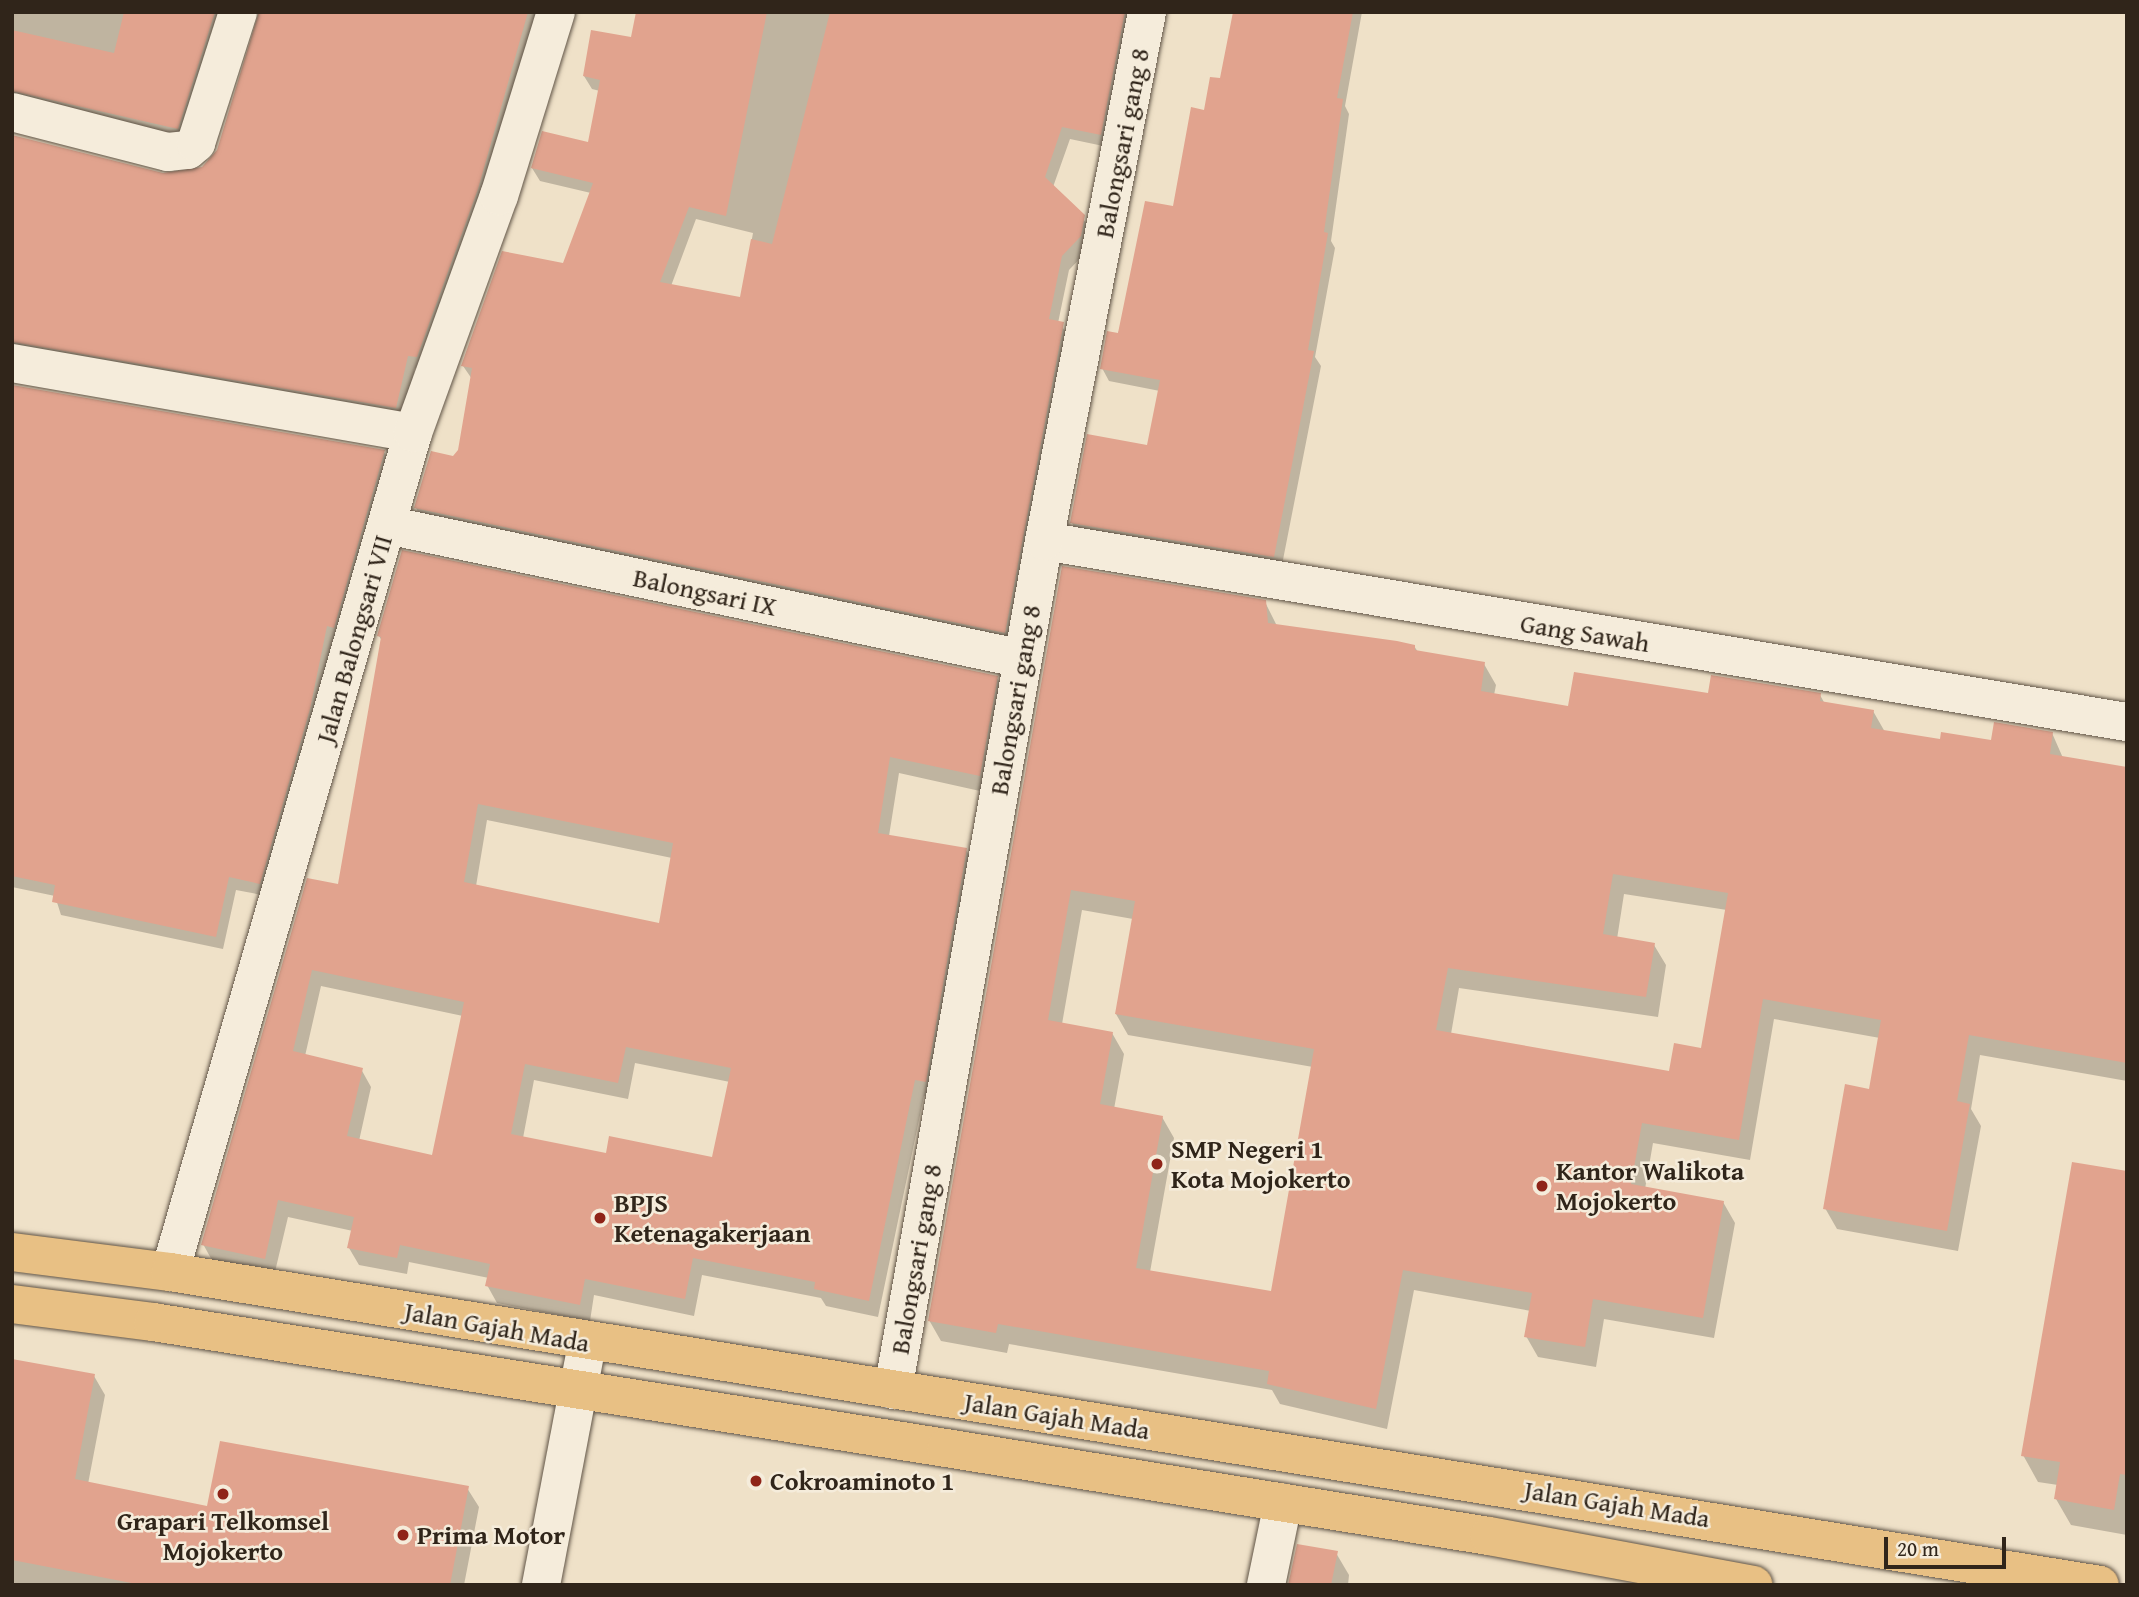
<!DOCTYPE html>
<html>
<head>
<meta charset="utf-8">
<style>
  body { margin:0 }
  #map { position:relative; width:2139px; height:1597px; overflow:hidden; background:#efe1c8; font-family:"Gentium Book Plus",serif }
  div>[style] { position:absolute }
  [style*='--x'] { left:calc(var(--x)*1px); top:calc(var(--y)*1px); width:calc(var(--w)*1px); rotate:calc(var(--a)*1deg) }
  .shadow>* { inset:0; background:#0003 }
  .building>* { inset:0; background:#e1a38e }
  .roads { filter:drop-shadow(0 0 2px #605446) drop-shadow(0 0 2px #605446) }
  .minor>* { height:38px; margin:-19px; padding:0 19px; transform-origin:19px; border-radius:19px; background:#f5ecdb }
  .major>* { height:38px; margin:-19px; padding:0 19px; transform-origin:19px; border-radius:19px; background:#e8c084 }
  .dots>* { width:19px; height:19px; translate:-50% -50%; box-sizing:border-box; border:4px solid #f5ecdb; border-radius:50% }
  span { translate:-50% -50%; white-space:nowrap; text-align:center; line-height:1.15; -webkit-text-stroke:5px #f5ecdb; paint-order:stroke }
  .street-label { font-size:26px; color:#30251a }
  .poi-label { font-size:26px; color:#30251a; font-weight:700 }
  .left { translate:0 -50%; text-align:left }
  .frame { position:absolute; inset:0; border:14px solid #30251a; pointer-events:none }
  .scale { position:absolute; left:1884px; top:1537px; width:122px; height:32px; box-sizing:border-box; border:4px solid #30251a; border-top:0; padding-left:9px; font-size:21px; line-height:24px; white-space:nowrap; color:#30251a; -webkit-text-stroke:5px #f5ecdb; paint-order:stroke }
</style>
</head>
<body>
<div id="map">
  <div class="shadow">
    <i style="clip-path:polygon(12px 12px,231px 12px,185px 141px,12px 107px)"></i>
    <i style="clip-path:polygon(259px 12px,547px 12px,424px 370px,415px 368px,403px 420px,12px 358px,12px 136px,162px 175px,203px 169px,218px 151px)"></i>
    <i style="clip-path:polygon(evenodd,637px 12px,1135px 12px,1108px 147px,1070px 139px,1053px 187px,1092px 229px,1088px 250px,1069px 270px,1058px 323px,1071px 337px,1012px 645px,423px 521px,416px 508px,460px 451px,472px 379px,463px 366px,564px 265px,591px 193px,540px 181px,532px 168px,589px 144px,600px 91px,592px 89px,584px 76px,632px 40px,637px 12px,696px 219px,753px 233px,741px 299px,671px 286px,696px 219px)"></i>
    <i style="clip-path:polygon(1234px 12px,1362px 12px,1345px 106px,1349px 114px,1331px 241px,1335px 248px,1315px 357px,1321px 366px,1281px 570px,1079px 536px,1072px 523px,1149px 447px,1160px 391px,1109px 381px,1102px 368px,1175px 208px,1206px 112px,1222px 80px)"></i>
    <i style="clip-path:polygon(12px 387px,384px 452px,392px 465px,267px 896px,236px 890px,223px 949px,61px 915px,55px 896px,12px 887px)"></i>
    <i style="clip-path:polygon(evenodd,1063px 568px,1265px 602px,1277px 626px,1414px 646px,1418px 652px,1484px 664px,1496px 685px,1494px 695px,1570px 708px,1709px 695px,1820px 695px,1825px 704px,1873px 711px,1885px 732px,1941px 741px,1993px 742px,2052px 733px,2063px 758px,2127px 768px,2127px 1081px,1980px 1055px,1971px 1109px,1981px 1126px,1958px 1251px,1837px 1229px,1825px 1208px,1871px 1091px,1880px 1038px,1774px 1019px,1750px 1160px,1653px 1143px,1645px 1189px,1723px 1202px,1735px 1223px,1714px 1338px,1604px 1319px,1596px 1367px,1538px 1357px,1526px 1336px,1531px 1311px,1414px 1290px,1387px 1429px,1280px 1404px,1272px 1390px,1009px 1344px,1007px 1353px,941px 1341px,929px 1320px,1063px 568px,1624px 894px,1727px 910px,1702px 1050px,1671px 1073px,1451px 1034px,1459px 988px,1658px 1017px,1666px 965px,1654px 945px,1617px 939px,1624px 894px,1063px 568px,1082px 910px,1133px 919px,1116px 1014px,1128px 1035px,1313px 1067px,1273px 1293px,1150px 1272px,1174px 1138px,1162px 1117px,1114px 1109px,1124px 1054px,1112px 1033px,1062px 1024px,1082px 910px)"></i>
    <i style="clip-path:polygon(evenodd,379px 636px,997px 678px,1007px 695px,989px 793px,899px 773px,889px 836px,966px 850px,976px 867px,935px 1098px,924px 1096px,878px 1317px,826px 1306px,821px 1298px,702px 1275px,694px 1316px,594px 1295px,590px 1321px,497px 1303px,487px 1285px,489px 1278px,409px 1262px,407px 1274px,359px 1265px,349px 1248px,353px 1231px,288px 1217px,274px 1276px,213px 1262px,203px 1244px,339px 886px,382px 641px,379px 636px,487px 820px,672px 858px,660px 925px,476px 886px,487px 820px,379px 636px,321px 986px,463px 1016px,433px 1157px,359px 1141px,371px 1087px,361px 1069px,305px 1056px,321px 986px,379px 636px,635px 1063px,730px 1082px,714px 1159px,607px 1155px,523px 1138px,534px 1080px,628px 1099px,635px 1063px)"></i>
    <i style="clip-path:polygon(2127px 1173px,2127px 1535px,2071px 1525px,2056px 1499px,2058px 1485px,2038px 1482px,2023px 1455px)"></i>
    <i style="clip-path:polygon(12px 1360px,94px 1376px,105px 1395px,88px 1484px,209px 1508px,467px 1488px,479px 1507px,464px 1585px,12px 1585px)"></i>
    <i style="clip-path:polygon(1336px 1553px,1349px 1575px,1348px 1585px,1290px 1585px)"></i>
  </div>
  <div class="building">
    <i style="clip-path:polygon(124px 12px,215px 12px,178px 129px,12px 91px,12px 30px,114px 53px)"></i>
    <i style="clip-path:polygon(259px 12px,528px 12px,478px 189px,417px 357px,408px 356px,396px 408px,12px 342px,12px 135px,163px 173px,202px 167px,217px 150px)"></i>
    <i style="clip-path:polygon(636px 12px,767px 12px,726px 216px,689px 207px,660px 282px,740px 297px,751px 239px,772px 244px,830px 12px,1125px 12px,1101px 135px,1062px 127px,1045px 177px,1085px 215px,1081px 236px,1062px 256px,1049px 319px,1064px 322px,1005px 633px,414px 508px,431px 451px,453px 456px,458px 450px,472px 368px,461px 366px,502px 251px,563px 263px,593px 183px,531px 168px,542px 131px,588px 142px,600px 80px,583px 76px,591px 30px,631px 37px)"></i>
    <i style="clip-path:polygon(1233px 12px,1353px 12px,1337px 98px,1343px 99px,1324px 232px,1328px 233px,1308px 350px,1314px 351px,1274px 557px,1070px 523px,1087px 434px,1147px 445px,1160px 380px,1100px 369px,1107px 331px,1118px 333px,1145px 201px,1173px 206px,1191px 107px,1204px 110px,1210px 77px,1220px 78px)"></i>
    <i style="clip-path:polygon(12px 385px,385px 450px,334px 628px,327px 626px,310px 709px,260px 884px,229px 877px,216px 937px,52px 902px,55px 885px,12px 876px)"></i>
    <i style="clip-path:polygon(evenodd,402px 550px,998px 676px,980px 776px,890px 757px,878px 833px,967px 848px,926px 1082px,915px 1080px,869px 1301px,814px 1289px,815px 1282px,693px 1258px,685px 1299px,585px 1279px,580px 1305px,485px 1286px,490px 1264px,400px 1245px,397px 1258px,347px 1248px,354px 1217px,278px 1200px,265px 1259px,201px 1245px,307px 878px,338px 884px,381px 637px,377px 636px,402px 550px,478px 804px,673px 843px,659px 923px,464px 882px,478px 804px,402px 550px,312px 970px,464px 1002px,432px 1155px,347px 1136px,363px 1068px,293px 1051px,312px 970px,402px 550px,626px 1047px,731px 1068px,712px 1157px,609px 1136px,606px 1153px,511px 1134px,525px 1064px,618px 1083px,626px 1047px)"></i>
    <i style="clip-path:polygon(evenodd,1062px 566px,1266px 600px,1268px 623px,1397px 641px,1415px 645px,1415px 650px,1485px 662px,1481px 691px,1568px 706px,1574px 672px,1708px 693px,1711px 675px,1821px 693px,1820px 701px,1874px 710px,1871px 728px,1940px 739px,1941px 732px,1991px 740px,1994px 722px,2053px 732px,2050px 754px,2127px 767px,2127px 1063px,1969px 1035px,1957px 1101px,1970px 1104px,1947px 1231px,1823px 1209px,1845px 1084px,1869px 1089px,1881px 1020px,1763px 999px,1739px 1140px,1642px 1123px,1631px 1184px,1724px 1201px,1703px 1318px,1593px 1299px,1585px 1347px,1524px 1337px,1532px 1293px,1403px 1270px,1376px 1409px,1267px 1384px,1269px 1371px,998px 1324px,996px 1333px,928px 1321px,1062px 566px,1613px 874px,1728px 893px,1701px 1048px,1674px 1043px,1669px 1071px,1436px 1030px,1448px 968px,1646px 997px,1655px 943px,1603px 934px,1613px 874px,1062px 566px,1071px 890px,1135px 901px,1115px 1014px,1314px 1049px,1271px 1291px,1136px 1268px,1163px 1116px,1100px 1104px,1113px 1032px,1048px 1020px,1071px 890px)"></i>
    <i style="clip-path:polygon(2072px 1162px,2127px 1171px,2127px 1475px,2120px 1474px,2114px 1510px,2054px 1499px,2060px 1462px,2021px 1456px)"></i>
    <i style="clip-path:polygon(12px 1359px,95px 1374px,75px 1479px,207px 1506px,220px 1441px,469px 1486px,450px 1585px,142px 1585px,12px 1560px)"></i>
    <i style="clip-path:polygon(1297px 1544px,1338px 1551px,1331px 1585px,1288px 1585px)"></i>
  </div>
  <div class="roads">
    <div class="minor">
      <i style="--x:12;--y:112;--w:161;--a:14.4"></i>
      <i style="--x:168;--y:152;--w:20;--a:-6"></i>
      <i style="--x:188;--y:150;--w:11;--a:-41"></i>
      <i style="--x:196;--y:143;--w:138;--a:-72.2"></i>
      <i style="--x:12;--y:363;--w:407;--a:9.9"></i>
      <i style="--x:387;--y:525;--w:650;--a:11.9"></i>
      <i style="--x:1044;--y:541;--w:1098;--a:9.49"></i>
      <i style="--x:170;--y:1272;--w:873;--a:-73.85"></i>
      <i style="--x:413;--y:433;--w:252;--a:-70.1"></i>
      <i style="--x:499;--y:196;--w:193;--a:-72.8"></i>
      <i style="--x:893;--y:1390;--w:862;--a:-79.92"></i>
      <i style="--x:1044;--y:541;--w:539;--a:-78.98"></i>
      <i style="--x:541;--y:1585;--w:246;--a:-79.2"></i>
      <i style="--x:1266;--y:1585;--w:84;--a:-78.3"></i>
    </div>
    <div class="major">
      <i style="--x:12;--y:1252;--w:159;--a:7.2"></i>
      <i style="--x:170;--y:1272;--w:1955;--a:9.21"></i>
      <i style="--x:12;--y:1304;--w:142;--a:7.3"></i>
      <i style="--x:153;--y:1322;--w:803;--a:9.03"></i>
      <i style="--x:946;--y:1448;--w:550;--a:9.21"></i>
      <i style="--x:1489;--y:1536;--w:269;--a:10.5"></i>
    </div>
  </div>
  <div class="dots">
    <i style="left:1157px;top:1164px;background:#8f2418"></i>
    <i style="left:1542px;top:1186px;background:#8f2418"></i>
    <i style="left:600px;top:1218px;background:#8f2418"></i>
    <i style="left:756px;top:1481px;background:#8f2418"></i>
    <i style="left:223px;top:1494px;background:#8f2418"></i>
    <i style="left:403px;top:1535px;background:#8f2418"></i>
  </div>
  <div class="street-label">
    <span style="left:1122px;top:143px;rotate:-79deg">Balongsari gang 8</span>
    <span style="left:705px;top:592px;rotate:12deg">Balongsari IX</span>
    <span style="left:1585px;top:633px;rotate:9deg">Gang Sawah</span>
    <span style="left:354px;top:639px;rotate:-74deg">Jalan Balongsari VII</span>
    <span style="left:1015px;top:700px;rotate:-80deg">Balongsari gang 8</span>
    <span style="left:916px;top:1259px;rotate:-80deg">Balongsari gang 8</span>
    <span style="left:497px;top:1327px;rotate:10deg">Jalan Gajah Mada</span>
    <span style="left:1057px;top:1416px;rotate:9deg">Jalan Gajah Mada</span>
    <span style="left:1617px;top:1504px;rotate:9deg">Jalan Gajah Mada</span>
  </div>
  <div class="poi-label">
    <span class="left" style="left:1171px;top:1164px">SMP Negeri 1<br>Kota Mojokerto</span>
    <span class="left" style="left:1556px;top:1186px">Kantor Walikota<br>Mojokerto</span>
    <span class="left" style="left:614px;top:1218px">BPJS<br>Ketenagakerjaan</span>
    <span class="left" style="left:770px;top:1481px">Cokroaminoto 1</span>
    <span style="left:223px;top:1536px">Grapari Telkomsel<br>Mojokerto</span>
    <span class="left" style="left:417px;top:1535px">Prima Motor</span>
  </div>
  <div class="frame"></div>
  <div class="scale">20 m</div>
</div>
</body>
</html>
